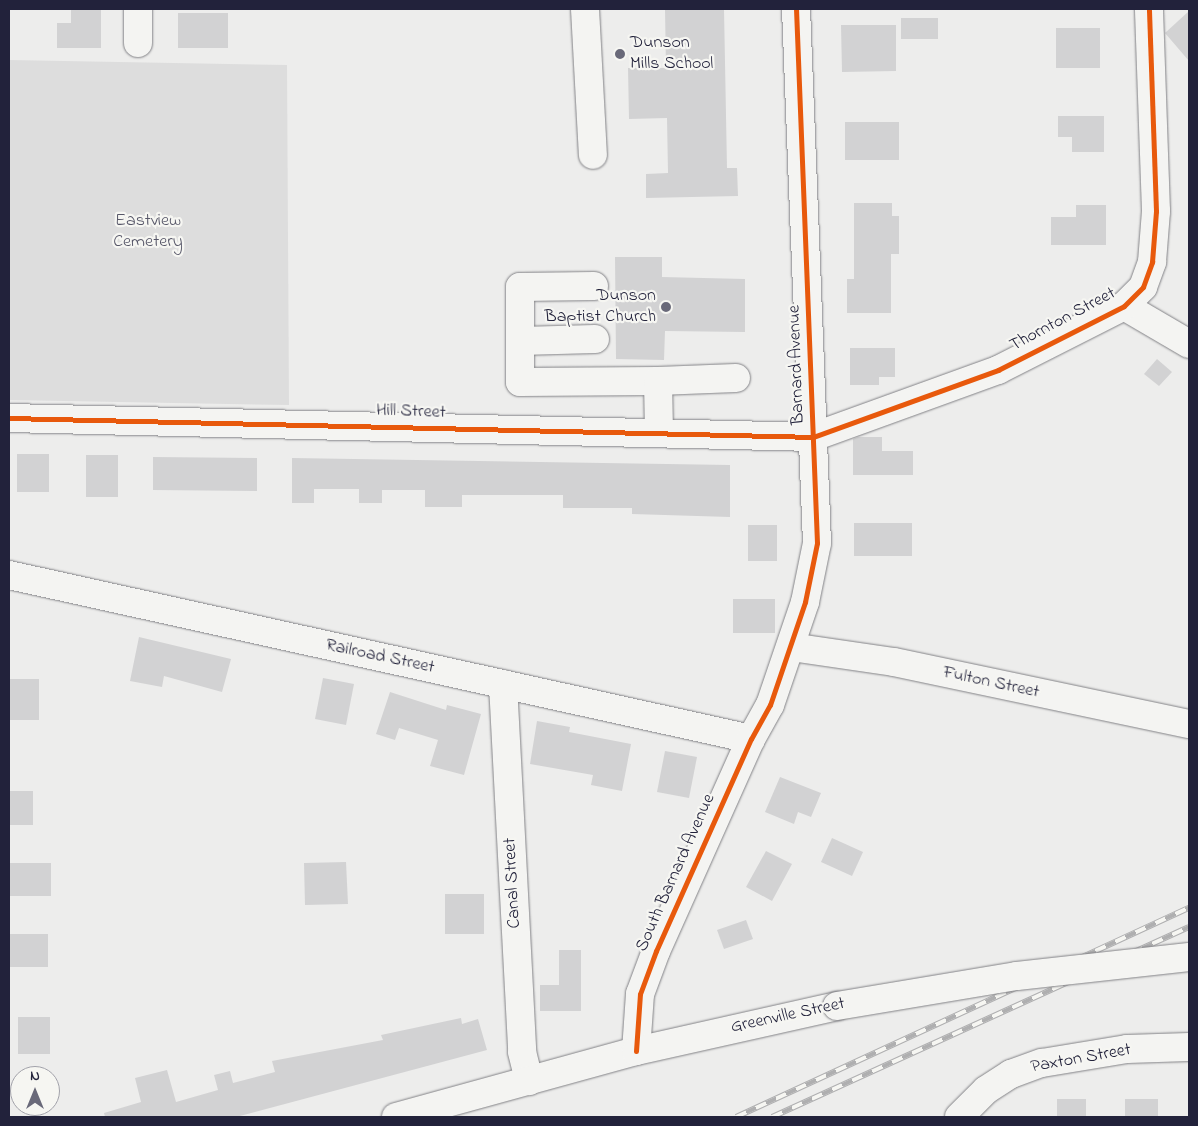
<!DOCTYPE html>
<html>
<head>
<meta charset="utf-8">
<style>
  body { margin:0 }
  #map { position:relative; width:1198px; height:1126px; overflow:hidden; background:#ededec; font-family:"Indie Flower",sans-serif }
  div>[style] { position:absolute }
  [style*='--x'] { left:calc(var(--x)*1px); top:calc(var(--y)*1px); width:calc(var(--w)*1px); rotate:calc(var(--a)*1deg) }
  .built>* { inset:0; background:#ddd }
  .building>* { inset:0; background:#d2d2d3 }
  .roads { filter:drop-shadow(0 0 1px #828286) drop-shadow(0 0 1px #828286) }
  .minor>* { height:28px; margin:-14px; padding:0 14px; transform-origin:14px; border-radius:14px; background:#f4f4f2 }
  .rail>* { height:5.5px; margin-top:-2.75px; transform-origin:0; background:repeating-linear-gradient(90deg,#f6f6f2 0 11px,#afafb0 0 22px); box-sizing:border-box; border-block:1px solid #afafb0 }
  .bridges { filter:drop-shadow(0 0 1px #828286) drop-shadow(0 0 1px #828286) }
  .minor-bridge>* { height:28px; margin:-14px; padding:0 14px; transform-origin:14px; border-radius:14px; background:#f4f4f2 }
  .cycleway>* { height:5px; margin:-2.5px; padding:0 2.5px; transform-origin:2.5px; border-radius:2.5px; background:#e8590c }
  .dots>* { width:14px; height:14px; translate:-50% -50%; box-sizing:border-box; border:2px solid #f6f6f2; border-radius:50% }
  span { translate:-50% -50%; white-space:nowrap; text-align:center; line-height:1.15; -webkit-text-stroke:4.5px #f6f6f2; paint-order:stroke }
  .poi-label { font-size:18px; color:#22223b }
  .left { translate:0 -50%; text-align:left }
  .right { translate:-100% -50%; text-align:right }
  .park-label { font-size:18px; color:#565668 }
  .street-label { font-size:18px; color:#22223b }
  .frame { position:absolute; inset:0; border:10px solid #22223b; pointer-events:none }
  .north { position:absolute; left:10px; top:1066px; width:50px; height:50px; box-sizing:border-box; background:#f6f6f2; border:1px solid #a1a1a9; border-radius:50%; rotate:0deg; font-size:14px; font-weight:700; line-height:20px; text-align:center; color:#22223b }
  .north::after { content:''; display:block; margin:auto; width:18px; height:22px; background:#696979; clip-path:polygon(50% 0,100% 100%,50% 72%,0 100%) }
</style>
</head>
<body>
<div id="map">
  <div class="built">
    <i style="clip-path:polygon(9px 60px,287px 65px,289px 405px,9px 400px)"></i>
  </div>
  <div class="building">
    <i style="clip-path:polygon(665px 9px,724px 9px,727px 168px,737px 168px,738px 196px,646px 198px,646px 174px,668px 173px,667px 118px,629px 119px,628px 68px,666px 68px)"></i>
    <i style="clip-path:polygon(71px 10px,101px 10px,101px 48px,57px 48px,57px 23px,71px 23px)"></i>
    <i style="clip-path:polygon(1189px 11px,1189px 61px,1165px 33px)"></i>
    <i style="clip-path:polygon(178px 13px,228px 13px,228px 48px,178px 48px)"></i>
    <i style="clip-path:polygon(901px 18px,938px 18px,938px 39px,901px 39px)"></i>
    <i style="clip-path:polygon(841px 25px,896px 25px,896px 71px,842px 72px)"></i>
    <i style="clip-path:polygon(1056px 28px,1100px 28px,1100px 68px,1056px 68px)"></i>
    <i style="clip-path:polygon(1058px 116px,1104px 116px,1104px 152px,1072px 152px,1072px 137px,1058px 137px)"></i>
    <i style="clip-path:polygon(845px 122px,899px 122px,899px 160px,845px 160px)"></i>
    <i style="clip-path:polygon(854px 203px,892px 203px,892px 216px,899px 216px,899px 254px,891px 254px,891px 313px,847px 313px,847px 279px,854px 279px)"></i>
    <i style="clip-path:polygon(1076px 205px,1106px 205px,1106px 245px,1051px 245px,1051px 217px,1076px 217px)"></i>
    <i style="clip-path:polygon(615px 257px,662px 257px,662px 277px,745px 279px,745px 332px,665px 331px,664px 360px,616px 359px)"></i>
    <i style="clip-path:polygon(850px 348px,895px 348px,895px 377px,879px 377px,879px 385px,850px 385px)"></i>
    <i style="clip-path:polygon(1157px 359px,1172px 372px,1159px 386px,1144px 374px)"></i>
    <i style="clip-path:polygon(858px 437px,882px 437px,882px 451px,913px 451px,913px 475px,853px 475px,853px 439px)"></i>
    <i style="clip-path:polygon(17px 454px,49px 454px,49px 492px,17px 492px)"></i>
    <i style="clip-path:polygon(86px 455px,118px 455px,118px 497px,86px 497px)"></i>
    <i style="clip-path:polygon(153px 457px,257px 458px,257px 491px,153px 490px)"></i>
    <i style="clip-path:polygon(292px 458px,730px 465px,730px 517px,632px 514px,632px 508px,563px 508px,563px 495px,462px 495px,462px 507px,425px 507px,425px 490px,382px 490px,382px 503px,359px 503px,359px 489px,314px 489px,314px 503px,292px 503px)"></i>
    <i style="clip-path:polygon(854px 523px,912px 523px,912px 556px,854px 556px)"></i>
    <i style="clip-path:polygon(748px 525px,777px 525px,777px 561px,748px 561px)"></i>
    <i style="clip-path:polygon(733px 599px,775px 599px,775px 633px,733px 633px)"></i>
    <i style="clip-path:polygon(139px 637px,231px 659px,222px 692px,164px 676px,162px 687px,130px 681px)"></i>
    <i style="clip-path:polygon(323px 678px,354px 684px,346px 725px,315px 719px)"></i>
    <i style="clip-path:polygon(9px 679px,39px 679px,39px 720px,9px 720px)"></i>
    <i style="clip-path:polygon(390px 692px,446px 710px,447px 705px,481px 714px,464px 775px,430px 766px,438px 740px,399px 728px,395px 740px,376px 734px)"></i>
    <i style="clip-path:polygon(537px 721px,570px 727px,569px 732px,631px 744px,622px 791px,591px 785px,593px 775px,530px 764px)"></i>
    <i style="clip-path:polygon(665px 751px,697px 757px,689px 798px,657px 792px)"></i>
    <i style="clip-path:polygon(780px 777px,821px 793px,811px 817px,798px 812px,794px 824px,765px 812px)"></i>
    <i style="clip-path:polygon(9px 791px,33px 791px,33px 825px,9px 825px)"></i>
    <i style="clip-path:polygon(832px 838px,863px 852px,852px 876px,821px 862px)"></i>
    <i style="clip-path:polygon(766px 851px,792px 864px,772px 901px,746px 887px)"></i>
    <i style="clip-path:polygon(346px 862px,348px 904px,305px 905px,304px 863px)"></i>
    <i style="clip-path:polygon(9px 863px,51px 863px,51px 896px,9px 896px)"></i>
    <i style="clip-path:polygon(445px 894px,484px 894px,484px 934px,445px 934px)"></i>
    <i style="clip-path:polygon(746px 920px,753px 939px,724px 949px,717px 930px)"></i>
    <i style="clip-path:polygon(9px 934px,48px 934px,48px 967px,9px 967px)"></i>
    <i style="clip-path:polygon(559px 950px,581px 950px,581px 1011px,540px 1011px,540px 985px,559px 985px)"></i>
    <i style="clip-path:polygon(18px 1017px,50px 1017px,50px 1054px,18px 1054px)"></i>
    <i style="clip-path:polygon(461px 1018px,462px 1024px,478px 1019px,487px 1050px,236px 1117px,105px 1117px,104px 1113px,141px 1102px,135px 1078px,167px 1070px,176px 1102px,218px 1090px,214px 1075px,230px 1071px,233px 1083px,275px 1072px,272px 1061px,383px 1040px,381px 1035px)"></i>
    <i style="clip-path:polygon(1057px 1099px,1086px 1099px,1086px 1117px,1057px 1117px)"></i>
    <i style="clip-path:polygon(1125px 1099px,1158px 1099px,1158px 1117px,1125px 1117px)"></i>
  </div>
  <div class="roads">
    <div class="minor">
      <i style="--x:585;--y:9;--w:146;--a:86.9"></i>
      <i style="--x:138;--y:43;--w:34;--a:-90"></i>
      <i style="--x:594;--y:286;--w:74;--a:179.2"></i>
      <i style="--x:520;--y:287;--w:95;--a:90"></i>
      <i style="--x:520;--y:382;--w:138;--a:-0.4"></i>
      <i style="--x:1124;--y:306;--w:75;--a:30.3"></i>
      <i style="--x:520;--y:341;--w:75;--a:-1.5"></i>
      <i style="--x:9;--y:418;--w:804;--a:1.35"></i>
      <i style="--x:813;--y:437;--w:197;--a:-19.9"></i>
      <i style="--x:998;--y:370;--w:141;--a:-26.9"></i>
      <i style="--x:1124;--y:306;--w:27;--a:-45"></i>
      <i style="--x:1143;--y:287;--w:27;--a:-70"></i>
      <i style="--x:1152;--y:262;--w:51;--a:-85.5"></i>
      <i style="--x:1156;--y:211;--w:202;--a:-92"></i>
      <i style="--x:659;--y:432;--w:51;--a:-91.1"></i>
      <i style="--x:658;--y:381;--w:78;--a:-2.2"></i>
      <i style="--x:9;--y:575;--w:760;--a:12.46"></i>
      <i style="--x:791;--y:647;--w:104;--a:8.3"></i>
      <i style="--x:894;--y:662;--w:301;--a:11.9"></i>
      <i style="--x:503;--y:684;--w:368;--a:87"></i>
      <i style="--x:522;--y:1052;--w:30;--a:76"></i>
      <i style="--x:636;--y:1051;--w:57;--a:-86"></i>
      <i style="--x:640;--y:994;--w:46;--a:-69.6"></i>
      <i style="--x:656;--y:951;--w:232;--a:-65.9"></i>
      <i style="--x:751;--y:739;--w:39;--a:-61"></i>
      <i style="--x:770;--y:705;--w:109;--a:-71.2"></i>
      <i style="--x:805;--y:602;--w:60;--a:-78.5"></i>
      <i style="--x:817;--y:543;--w:534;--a:-92.25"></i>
      <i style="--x:396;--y:1117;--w:249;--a:-15.4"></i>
      <i style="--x:636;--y:1051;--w:206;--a:-12.6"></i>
      <i style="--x:959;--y:1117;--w:38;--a:-45"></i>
      <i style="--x:986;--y:1090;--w:30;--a:-33"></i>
      <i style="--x:1011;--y:1074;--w:33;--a:-20"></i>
      <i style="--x:1042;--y:1063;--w:86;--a:-9.4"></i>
      <i style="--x:1127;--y:1049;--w:62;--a:-1.8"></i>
    </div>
  </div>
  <div class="rail">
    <i style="--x:736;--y:1117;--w:499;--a:-24.8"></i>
    <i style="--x:772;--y:1117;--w:458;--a:-24.5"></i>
  </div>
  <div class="bridges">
    <div class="minor-bridge">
      <i style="--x:837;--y:1006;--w:182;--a:-9.5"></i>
      <i style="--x:1017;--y:976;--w:173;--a:-6.3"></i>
    </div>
  </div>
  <div class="cycleway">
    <i style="--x:9;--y:418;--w:804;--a:1.35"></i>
    <i style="--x:813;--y:437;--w:197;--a:-19.9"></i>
    <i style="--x:998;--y:370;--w:141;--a:-26.9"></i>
    <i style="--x:1124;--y:306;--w:27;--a:-45"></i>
    <i style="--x:1143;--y:287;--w:27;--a:-70"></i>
    <i style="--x:1152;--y:262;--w:51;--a:-85.5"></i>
    <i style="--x:1156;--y:211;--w:202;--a:-92"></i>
    <i style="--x:636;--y:1051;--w:57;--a:-86"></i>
    <i style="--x:640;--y:994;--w:46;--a:-69.6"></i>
    <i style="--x:656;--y:951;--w:232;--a:-65.9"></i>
    <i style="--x:751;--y:739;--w:39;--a:-61"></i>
    <i style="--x:770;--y:705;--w:109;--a:-71.2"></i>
    <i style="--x:805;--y:602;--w:60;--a:-78.5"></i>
    <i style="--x:817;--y:543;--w:534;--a:-92.25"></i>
  </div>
  <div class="dots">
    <i style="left:620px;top:54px;background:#696979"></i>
    <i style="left:666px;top:307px;background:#696979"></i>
  </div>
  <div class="poi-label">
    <span class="left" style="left:630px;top:54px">Dunson<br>Mills School</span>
    <span class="right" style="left:656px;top:307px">Dunson<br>Baptist Church</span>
  </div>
  <div class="park-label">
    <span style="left:148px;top:232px">Eastview<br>Cemetery</span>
  </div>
  <div class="street-label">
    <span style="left:1063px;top:320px;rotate:-28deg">Thornton Street</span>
    <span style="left:797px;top:365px;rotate:-92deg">Barnard Avenue</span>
    <span style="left:411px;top:412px;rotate:2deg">Hill Street</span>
    <span style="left:380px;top:657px;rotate:12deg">Railroad Street</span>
    <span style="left:991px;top:683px;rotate:12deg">Fulton Street</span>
    <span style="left:676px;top:873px;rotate:-66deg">South Barnard Avenue</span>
    <span style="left:513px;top:883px;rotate:-93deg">Canal Street</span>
    <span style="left:788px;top:1016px;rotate:-12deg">Greenville Street</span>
    <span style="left:1081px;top:1059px;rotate:-10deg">Paxton Street</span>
  </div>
  <div class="frame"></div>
  <div class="north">N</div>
</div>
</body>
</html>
